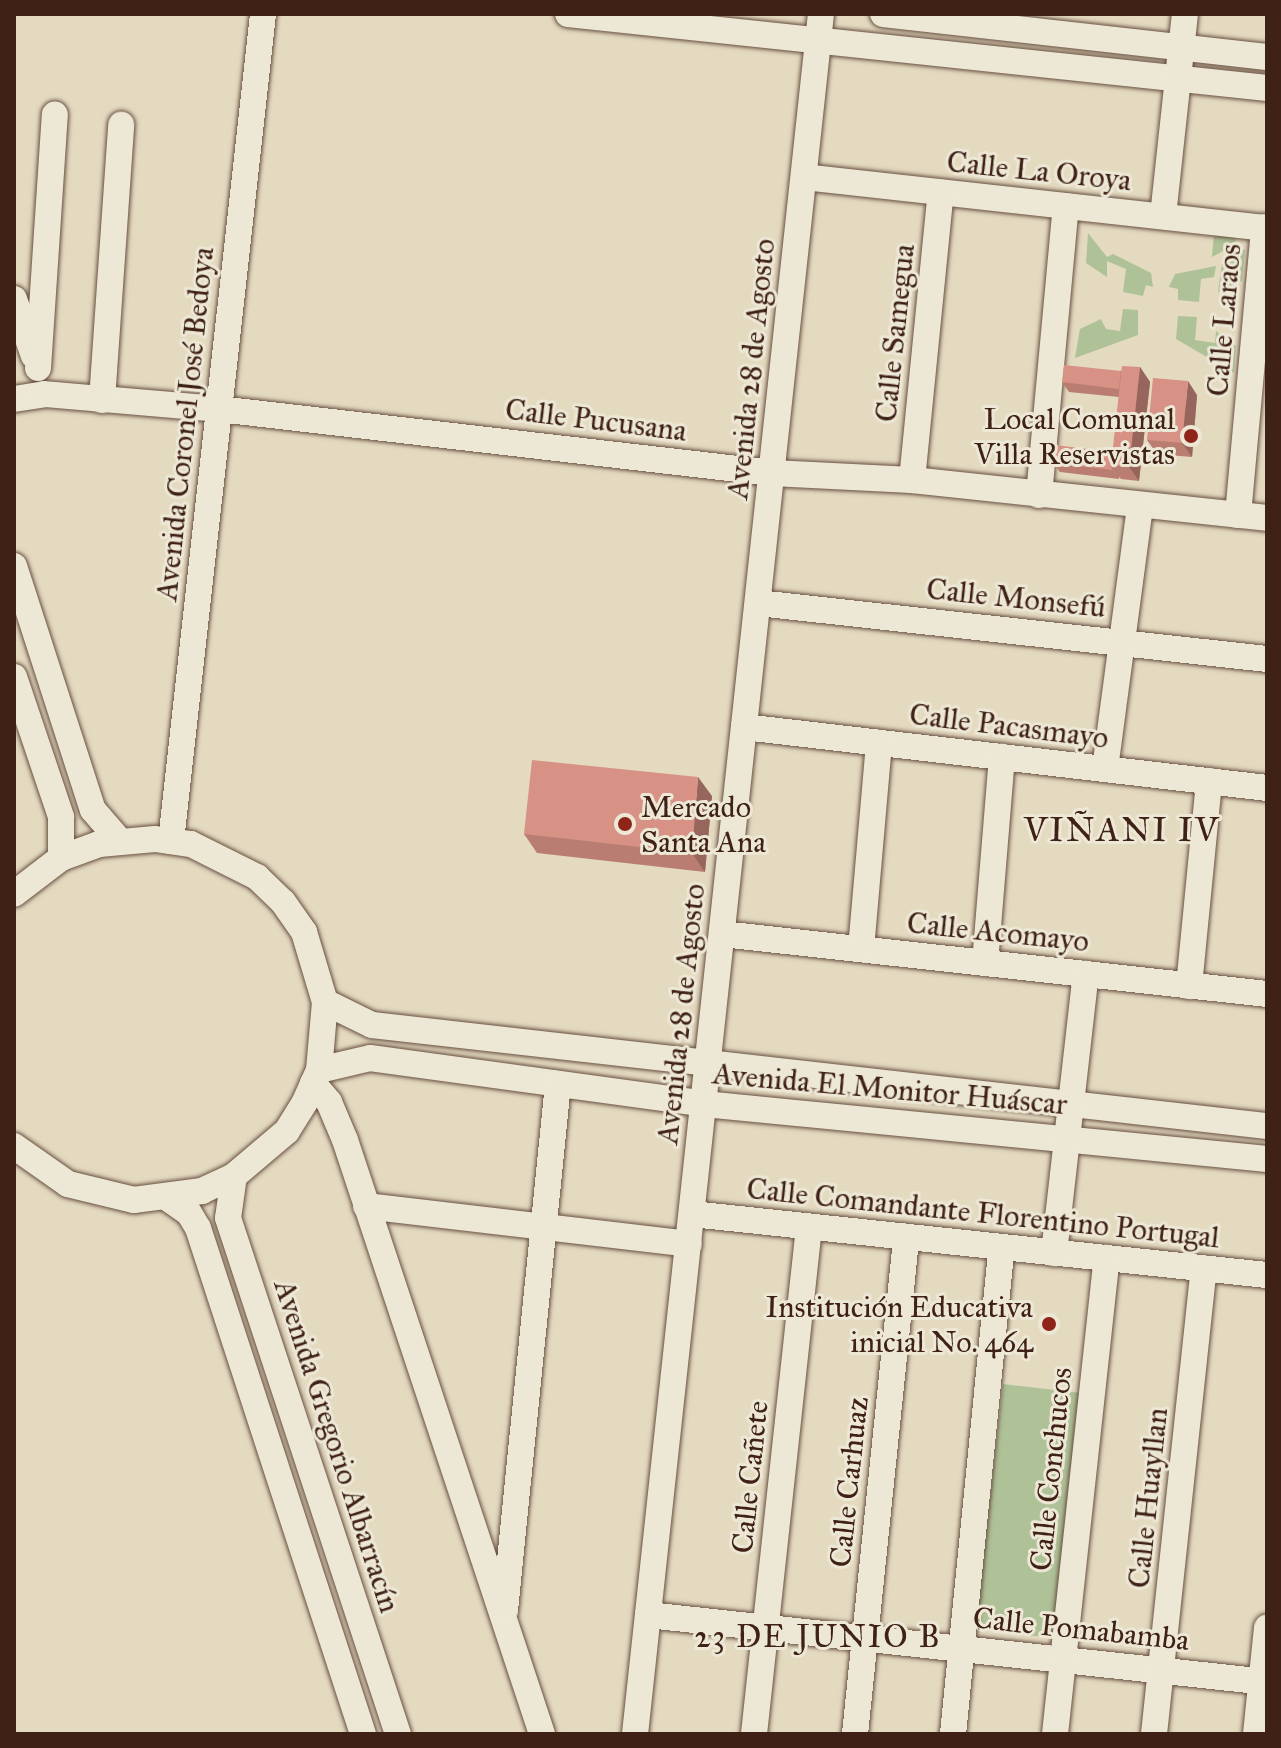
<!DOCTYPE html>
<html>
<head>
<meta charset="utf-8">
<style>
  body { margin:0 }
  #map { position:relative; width:1281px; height:1748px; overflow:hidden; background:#e4dac0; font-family:"IM FELL Great Primer",serif }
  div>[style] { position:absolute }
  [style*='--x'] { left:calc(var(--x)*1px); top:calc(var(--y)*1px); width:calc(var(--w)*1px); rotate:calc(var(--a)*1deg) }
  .green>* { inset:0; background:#aec197 }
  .roads { filter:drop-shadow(0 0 2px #684f40) drop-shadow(0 0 2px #684f40) }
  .minor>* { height:26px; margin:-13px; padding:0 13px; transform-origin:13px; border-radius:13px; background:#ede7d6 }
  .wall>* { inset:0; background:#b97d72 }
  .shaded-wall>* { inset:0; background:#96665d }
  .building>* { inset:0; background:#d79185 }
  .dots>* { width:22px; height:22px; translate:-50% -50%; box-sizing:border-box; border:4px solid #ede7d6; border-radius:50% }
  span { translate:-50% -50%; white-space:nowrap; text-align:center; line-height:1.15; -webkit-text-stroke:6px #ede7d6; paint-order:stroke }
  .street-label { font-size:30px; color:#3f2115 }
  .poi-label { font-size:30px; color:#3f2115 }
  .right { translate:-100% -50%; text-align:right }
  .left { translate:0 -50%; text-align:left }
  .neighbourhood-label { font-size:32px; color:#3f2115; letter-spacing:2px }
  .quarter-label { font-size:34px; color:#3f2115; letter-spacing:2px }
  .frame { position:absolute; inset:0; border:16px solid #3f2115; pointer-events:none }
</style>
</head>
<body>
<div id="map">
  <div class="green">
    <i style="clip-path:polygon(1088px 233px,1107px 257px,1113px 254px,1151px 273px,1153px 287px,1146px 285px,1143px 296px,1123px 292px,1126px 269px,1107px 261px,1107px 277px,1086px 263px)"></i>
    <i style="clip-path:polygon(1214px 233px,1235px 236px,1236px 244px,1212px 257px)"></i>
    <i style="clip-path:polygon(1240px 248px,1245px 250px,1242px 281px,1218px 292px,1222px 264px)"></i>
    <i style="clip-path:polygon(1216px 266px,1214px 277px,1201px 279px,1199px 302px,1178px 300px,1178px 289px,1169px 287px,1175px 274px)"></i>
    <i style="clip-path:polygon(1123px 309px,1138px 310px,1138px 335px,1075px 358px,1080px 329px,1101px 319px,1106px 329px,1120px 331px)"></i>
    <i style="clip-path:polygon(1178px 316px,1197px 317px,1195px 340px,1215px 343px,1216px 331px,1236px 346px,1234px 373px,1176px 339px)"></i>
    <i style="clip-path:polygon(1003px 1384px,1081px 1393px,1053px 1638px,975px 1629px)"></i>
  </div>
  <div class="roads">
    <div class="minor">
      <i style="--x:568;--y:14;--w:703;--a:6.04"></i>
      <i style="--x:883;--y:14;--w:386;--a:6.4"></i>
      <i style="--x:804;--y:177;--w:466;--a:6.3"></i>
      <i style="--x:1163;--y:216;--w:203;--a:-83.8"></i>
      <i style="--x:14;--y:299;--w:60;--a:70.7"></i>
      <i style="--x:38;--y:368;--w:254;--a:-86.2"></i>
      <i style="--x:14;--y:399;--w:30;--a:-9"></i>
      <i style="--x:44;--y:394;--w:176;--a:4.9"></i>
      <i style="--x:219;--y:409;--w:557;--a:6.6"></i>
      <i style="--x:772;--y:473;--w:140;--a:2.9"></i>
      <i style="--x:912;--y:480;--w:357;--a:6.1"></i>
      <i style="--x:102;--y:400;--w:276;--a:-86"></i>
      <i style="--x:912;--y:480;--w:289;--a:-84.3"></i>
      <i style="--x:1039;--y:495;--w:290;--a:-84.7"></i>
      <i style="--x:1238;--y:515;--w:289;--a:-84.8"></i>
      <i style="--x:14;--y:566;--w:256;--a:72.1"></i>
      <i style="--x:93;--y:810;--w:40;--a:49"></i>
      <i style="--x:758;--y:603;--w:512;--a:6.28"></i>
      <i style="--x:14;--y:677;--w:148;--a:71.4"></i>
      <i style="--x:61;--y:817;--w:41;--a:90"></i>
      <i style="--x:744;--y:727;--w:527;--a:6.65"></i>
      <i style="--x:1105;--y:769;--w:266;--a:-82.4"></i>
      <i style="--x:171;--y:841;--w:832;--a:-83.65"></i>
      <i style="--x:14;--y:894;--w:59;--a:-37.5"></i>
      <i style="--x:61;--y:858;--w:40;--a:-20.2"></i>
      <i style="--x:99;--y:844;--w:56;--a:-5.1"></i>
      <i style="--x:155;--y:839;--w:36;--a:8"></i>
      <i style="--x:191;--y:844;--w:74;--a:26.6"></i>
      <i style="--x:257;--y:877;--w:36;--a:44"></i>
      <i style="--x:283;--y:902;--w:37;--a:55"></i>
      <i style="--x:304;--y:932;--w:73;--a:73.3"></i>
      <i style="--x:325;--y:1002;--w:68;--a:95"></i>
      <i style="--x:319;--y:1070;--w:35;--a:114"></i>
      <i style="--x:305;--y:1102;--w:34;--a:122"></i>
      <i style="--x:287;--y:1131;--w:70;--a:139.7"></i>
      <i style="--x:234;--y:1176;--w:35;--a:155"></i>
      <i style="--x:202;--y:1191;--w:69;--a:172.5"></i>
      <i style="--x:134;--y:1200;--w:68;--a:-166.4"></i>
      <i style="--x:68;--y:1184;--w:66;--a:-144.9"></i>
      <i style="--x:722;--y:934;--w:548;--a:6.28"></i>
      <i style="--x:861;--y:949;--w:207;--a:-85"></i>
      <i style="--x:985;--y:963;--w:207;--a:-85.3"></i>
      <i style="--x:1189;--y:986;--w:206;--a:-84.4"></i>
      <i style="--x:325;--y:1002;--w:52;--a:26.1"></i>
      <i style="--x:372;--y:1025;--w:901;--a:6.44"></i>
      <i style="--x:319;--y:1070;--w:52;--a:-13.2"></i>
      <i style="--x:370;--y:1058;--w:337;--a:7.8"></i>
      <i style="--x:704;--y:1104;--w:566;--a:5.58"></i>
      <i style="--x:313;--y:1083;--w:25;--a:50"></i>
      <i style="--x:329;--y:1102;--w:41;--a:67.2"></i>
      <i style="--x:345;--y:1140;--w:626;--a:71.65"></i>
      <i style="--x:234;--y:1176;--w:42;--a:98.1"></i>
      <i style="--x:228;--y:1218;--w:543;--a:71.77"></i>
      <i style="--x:169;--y:1199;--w:24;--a:35"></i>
      <i style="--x:189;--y:1213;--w:17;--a:59"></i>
      <i style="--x:198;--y:1228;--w:532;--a:71.94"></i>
      <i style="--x:366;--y:1206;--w:325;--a:6.7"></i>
      <i style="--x:692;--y:1214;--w:578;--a:6.06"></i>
      <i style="--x:1054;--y:1253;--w:281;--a:-83.5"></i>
      <i style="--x:505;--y:1610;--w:529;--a:-84.25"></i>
      <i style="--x:648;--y:1615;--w:623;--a:6.18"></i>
      <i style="--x:635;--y:1734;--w:1730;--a:-83.83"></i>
      <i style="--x:754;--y:1734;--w:510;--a:-83.81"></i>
      <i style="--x:855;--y:1734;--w:500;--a:-84.1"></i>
      <i style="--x:953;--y:1734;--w:489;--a:-84.3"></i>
      <i style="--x:1055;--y:1734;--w:479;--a:-83.8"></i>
      <i style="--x:1154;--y:1734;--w:468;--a:-83.9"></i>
      <i style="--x:1256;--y:1734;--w:107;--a:-84.1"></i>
    </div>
  </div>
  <div class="wall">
    <i style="clip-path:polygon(1140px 367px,1150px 382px,1139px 481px,1121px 479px,1119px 477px,1119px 479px,1060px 472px,1053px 463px,1113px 452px,1119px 397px,1069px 392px,1062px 382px)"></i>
    <i style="clip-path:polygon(1197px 395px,1192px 457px,1157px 454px,1147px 440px)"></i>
    <i style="clip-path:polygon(712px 796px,705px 872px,537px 853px,524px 834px)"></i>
  </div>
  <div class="shaded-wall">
    <i style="clip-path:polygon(1140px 367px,1150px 382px,1139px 481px,1129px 467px)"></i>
    <i style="clip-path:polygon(1188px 381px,1197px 395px,1192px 457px,1182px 443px)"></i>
    <i style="clip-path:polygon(698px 777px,712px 796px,705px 872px,692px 853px)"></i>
  </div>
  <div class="building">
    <i style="clip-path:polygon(1064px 365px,1121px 371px,1119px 389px,1062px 382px)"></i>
    <i style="clip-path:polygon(1122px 366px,1140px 367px,1129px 467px,1111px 465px)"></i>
    <i style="clip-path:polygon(1153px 378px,1188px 381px,1182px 443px,1147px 440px)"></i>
    <i style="clip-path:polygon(1055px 445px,1113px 452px,1111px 465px,1112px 470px,1053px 463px)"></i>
    <i style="clip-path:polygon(532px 760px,698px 777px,692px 853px,524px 834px)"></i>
  </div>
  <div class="dots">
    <i style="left:1191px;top:436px;background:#8f2418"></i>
    <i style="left:625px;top:824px;background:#8f2418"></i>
    <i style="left:1049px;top:1324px;background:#8f2418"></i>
  </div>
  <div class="street-label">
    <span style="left:1039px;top:171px;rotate:6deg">Calle La Oroya</span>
    <span style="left:1224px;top:320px;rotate:-85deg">Calle Laraos</span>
    <span style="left:895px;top:333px;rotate:-84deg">Calle Samegua</span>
    <span style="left:751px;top:369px;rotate:-84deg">Avenida 28 de Agosto</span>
    <span style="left:596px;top:420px;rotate:7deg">Calle Pucusana</span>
    <span style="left:185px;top:424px;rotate:-84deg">Avenida Coronel José Bedoya</span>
    <span style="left:1016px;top:598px;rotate:6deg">Calle Monsefú</span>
    <span style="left:1009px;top:726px;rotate:7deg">Calle Pacasmayo</span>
    <span style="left:998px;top:932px;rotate:6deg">Calle Acomayo</span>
    <span style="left:681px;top:1014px;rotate:-84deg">Avenida 28 de Agosto</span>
    <span style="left:890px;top:1089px;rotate:5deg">Avenida El Monitor Huáscar</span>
    <span style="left:983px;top:1213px;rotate:6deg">Calle Comandante Florentino Portugal</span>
    <span style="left:337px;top:1446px;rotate:72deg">Avenida Gregorio Albarracín</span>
    <span style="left:1051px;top:1469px;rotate:-84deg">Calle Conchucos</span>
    <span style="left:750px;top:1477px;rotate:-84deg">Calle Cañete</span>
    <span style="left:849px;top:1482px;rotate:-84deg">Calle Carhuaz</span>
    <span style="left:1148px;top:1498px;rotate:-84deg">Calle Huayllan</span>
    <span style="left:1081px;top:1629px;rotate:6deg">Calle Pomabamba</span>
  </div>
  <div class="poi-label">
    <span class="right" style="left:1175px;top:436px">Local Comunal<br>Villa Reservistas</span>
    <span class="left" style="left:641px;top:824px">Mercado<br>Santa Ana</span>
    <span class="right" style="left:1033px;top:1324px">Institución Educativa<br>inicial No. 464</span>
  </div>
  <div class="neighbourhood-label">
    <span style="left:818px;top:1637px">23 DE JUNIO B</span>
  </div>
  <div class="quarter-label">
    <span style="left:1122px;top:830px">VIÑANI IV</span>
  </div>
  <div class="frame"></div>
</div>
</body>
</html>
